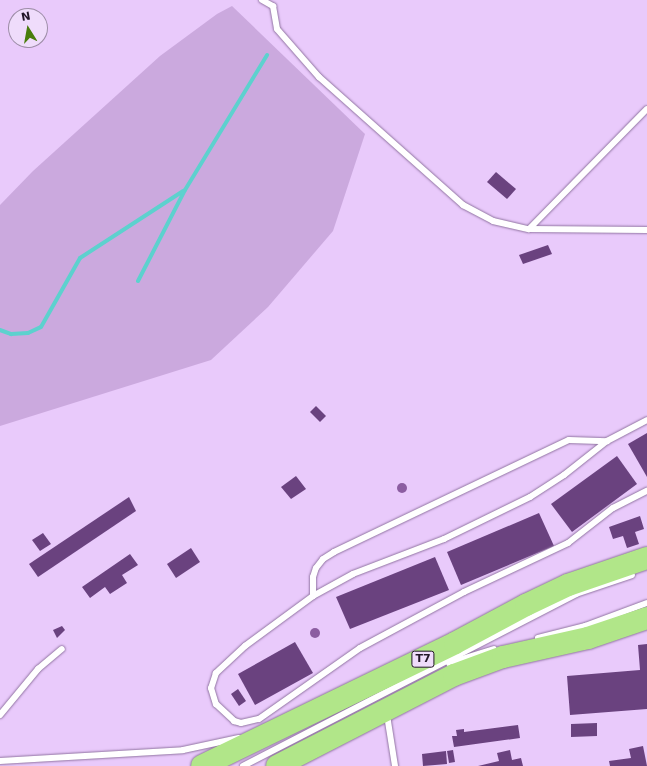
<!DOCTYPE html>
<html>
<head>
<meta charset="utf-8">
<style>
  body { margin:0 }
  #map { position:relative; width:647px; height:766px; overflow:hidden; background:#e9cafb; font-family:"DejaVu Sans",sans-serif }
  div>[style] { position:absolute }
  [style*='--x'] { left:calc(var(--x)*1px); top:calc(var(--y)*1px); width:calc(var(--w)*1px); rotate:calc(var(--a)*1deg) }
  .green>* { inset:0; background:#cba9de }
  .stream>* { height:4px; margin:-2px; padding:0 2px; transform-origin:2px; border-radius:2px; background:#5dd1ce }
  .building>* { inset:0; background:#6a427f }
  .roads { filter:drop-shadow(0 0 1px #9174a2) drop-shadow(0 0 1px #9174a2) }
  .lane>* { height:6px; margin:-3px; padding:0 3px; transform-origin:3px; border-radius:3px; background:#fff }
  .highway>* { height:22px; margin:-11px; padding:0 11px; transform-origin:11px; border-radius:11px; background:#b1e689 }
  .trees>* { width:10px; height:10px; margin:-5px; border-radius:50%; background:#8c5da1 }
  span { translate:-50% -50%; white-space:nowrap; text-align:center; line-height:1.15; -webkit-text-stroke:4px #efdcfb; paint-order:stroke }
  .shield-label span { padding:1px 3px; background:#efdcfb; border:1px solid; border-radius:3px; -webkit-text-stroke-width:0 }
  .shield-label { font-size:11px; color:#221628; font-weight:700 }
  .north { position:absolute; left:8px; top:8px; width:40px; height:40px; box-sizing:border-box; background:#efdcfb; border:1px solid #9d8da7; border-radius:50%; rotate:349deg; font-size:11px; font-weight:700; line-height:16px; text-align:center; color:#221628 }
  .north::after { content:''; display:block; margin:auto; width:14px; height:18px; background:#497d0d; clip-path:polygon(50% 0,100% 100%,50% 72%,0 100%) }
</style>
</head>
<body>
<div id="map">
  <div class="green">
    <i style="clip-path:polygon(232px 6px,365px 134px,333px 231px,268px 307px,211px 360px,0 426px,0 205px,33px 171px,160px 56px,217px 14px)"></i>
  </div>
  <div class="stream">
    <i style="--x:138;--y:281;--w:102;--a:-62.7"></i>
    <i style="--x:185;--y:190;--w:158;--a:-58.7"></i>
    <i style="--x:0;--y:330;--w:12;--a:20"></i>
    <i style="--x:11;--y:334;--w:17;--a:-3"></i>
    <i style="--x:28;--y:333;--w:14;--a:-25"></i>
    <i style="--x:41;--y:327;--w:79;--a:-60.5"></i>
    <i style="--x:80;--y:258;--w:123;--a:-33"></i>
  </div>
  <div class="building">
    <i style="clip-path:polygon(496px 172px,516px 189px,507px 199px,487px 182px)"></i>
    <i style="clip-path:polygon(548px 245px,552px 254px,523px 264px,519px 255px)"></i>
    <i style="clip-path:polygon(316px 406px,326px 416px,320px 422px,310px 412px)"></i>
    <i style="clip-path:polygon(647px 433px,647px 477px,628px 444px)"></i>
    <i style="clip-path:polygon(617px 456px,637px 484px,572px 532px,551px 504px)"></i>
    <i style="clip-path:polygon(296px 476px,306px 489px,291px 499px,281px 487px)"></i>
    <i style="clip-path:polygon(129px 497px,136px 511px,38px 577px,29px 564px)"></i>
    <i style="clip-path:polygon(539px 513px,554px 546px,461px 585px,447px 552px)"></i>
    <i style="clip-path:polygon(640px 516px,644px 529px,635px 532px,639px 544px,627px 548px,623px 536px,613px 539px,609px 527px)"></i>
    <i style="clip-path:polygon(43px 533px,51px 544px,40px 551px,32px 540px)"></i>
    <i style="clip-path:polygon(191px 548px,200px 562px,176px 578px,167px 564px)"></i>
    <i style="clip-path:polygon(130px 554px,138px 565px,122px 575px,127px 583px,110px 594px,105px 587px,90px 598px,82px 587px)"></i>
    <i style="clip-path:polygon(435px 557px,449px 590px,350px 629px,336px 597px)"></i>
    <i style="clip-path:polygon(62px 626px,65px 630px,57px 638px,53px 630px)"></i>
    <i style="clip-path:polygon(295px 642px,313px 673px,255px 705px,238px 674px)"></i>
    <i style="clip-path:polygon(647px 644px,647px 709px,570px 715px,567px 676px,640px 670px,638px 645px)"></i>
    <i style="clip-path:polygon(238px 689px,246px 701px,239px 706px,231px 694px)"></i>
    <i style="clip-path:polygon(597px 723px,597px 736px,571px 737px,571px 724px)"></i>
    <i style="clip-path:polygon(518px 725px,520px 738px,454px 747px,452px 736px,457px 736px,456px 730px,464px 729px,464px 732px)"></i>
    <i style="clip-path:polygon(643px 746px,647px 766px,610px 766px,609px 761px,631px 758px,629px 749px)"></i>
    <i style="clip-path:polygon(453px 750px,455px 762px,449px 763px,447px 751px)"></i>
    <i style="clip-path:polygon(510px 750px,512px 760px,521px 758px,523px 766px,478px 766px,499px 761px,497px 753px)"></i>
    <i style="clip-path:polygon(446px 751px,447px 764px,423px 766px,422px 754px)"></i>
  </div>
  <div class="roads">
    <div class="lane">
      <i style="--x:262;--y:0;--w:13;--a:29"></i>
      <i style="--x:273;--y:6;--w:23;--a:80"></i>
      <i style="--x:277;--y:29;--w:64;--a:48.8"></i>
      <i style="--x:319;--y:77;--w:193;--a:41.6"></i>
      <i style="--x:463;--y:205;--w:34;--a:28"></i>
      <i style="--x:493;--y:221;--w:37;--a:13"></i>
      <i style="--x:529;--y:229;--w:118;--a:0.5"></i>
      <i style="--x:529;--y:229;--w:168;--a:-45.5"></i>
      <i style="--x:607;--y:441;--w:55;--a:141.7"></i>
      <i style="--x:564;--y:475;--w:40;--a:147.1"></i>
      <i style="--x:530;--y:497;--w:96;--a:154"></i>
      <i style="--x:444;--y:539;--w:97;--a:159"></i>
      <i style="--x:353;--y:574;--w:46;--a:151.2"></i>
      <i style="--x:313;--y:596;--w:84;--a:143.7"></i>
      <i style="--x:245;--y:646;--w:40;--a:137"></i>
      <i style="--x:216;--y:673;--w:16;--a:108"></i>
      <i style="--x:211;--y:688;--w:17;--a:73"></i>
      <i style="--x:216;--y:704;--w:25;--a:43"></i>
      <i style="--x:234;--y:721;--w:7;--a:16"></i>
      <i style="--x:241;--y:723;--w:18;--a:-13"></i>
      <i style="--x:259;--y:719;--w:123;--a:-35.1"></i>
      <i style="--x:360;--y:648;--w:118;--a:-28.3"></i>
      <i style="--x:464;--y:592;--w:115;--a:-25.2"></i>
      <i style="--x:568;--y:543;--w:57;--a:-37.9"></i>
      <i style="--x:613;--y:508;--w:38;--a:-27"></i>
      <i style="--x:313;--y:596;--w:19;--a:-90"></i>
      <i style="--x:313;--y:577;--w:9;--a:-72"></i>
      <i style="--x:316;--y:568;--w:11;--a:-52"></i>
      <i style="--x:323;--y:559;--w:13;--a:-32"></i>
      <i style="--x:334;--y:552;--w:260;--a:-25.5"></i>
      <i style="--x:569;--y:440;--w:38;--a:2"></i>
      <i style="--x:607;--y:441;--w:45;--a:-27.7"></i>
      <i style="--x:538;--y:638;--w:49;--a:-14.3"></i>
      <i style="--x:585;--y:626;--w:66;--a:-20.4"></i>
      <i style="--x:449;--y:663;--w:47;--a:-17.3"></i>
      <i style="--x:0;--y:715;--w:60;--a:-50.4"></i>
      <i style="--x:38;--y:669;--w:31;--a:-40"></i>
      <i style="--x:387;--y:715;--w:52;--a:81.1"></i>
      <i style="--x:0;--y:761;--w:183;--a:-3.4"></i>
      <i style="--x:183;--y:750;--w:57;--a:-12.1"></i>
      <i style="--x:243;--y:766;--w:375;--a:-27.3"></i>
      <i style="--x:576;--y:594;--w:59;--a:-18.7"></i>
    </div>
    <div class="highway">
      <i style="--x:202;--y:766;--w:281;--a:-25.9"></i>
      <i style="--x:455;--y:643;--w:81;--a:-28.2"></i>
      <i style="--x:526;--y:605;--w:47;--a:-25.5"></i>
      <i style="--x:568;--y:585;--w:83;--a:-18.9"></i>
      <i style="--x:277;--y:766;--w:199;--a:-27.2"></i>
      <i style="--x:454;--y:675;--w:52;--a:-20.2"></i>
      <i style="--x:503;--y:657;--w:87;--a:-12.6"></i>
      <i style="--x:588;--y:638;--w:62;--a:-18.7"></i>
    </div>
  </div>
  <div class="trees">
    <i style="left:402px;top:488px"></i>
    <i style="left:315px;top:633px"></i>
  </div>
  <div class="shield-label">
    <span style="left:423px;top:659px">T7</span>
  </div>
  <div class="north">N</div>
</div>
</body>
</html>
